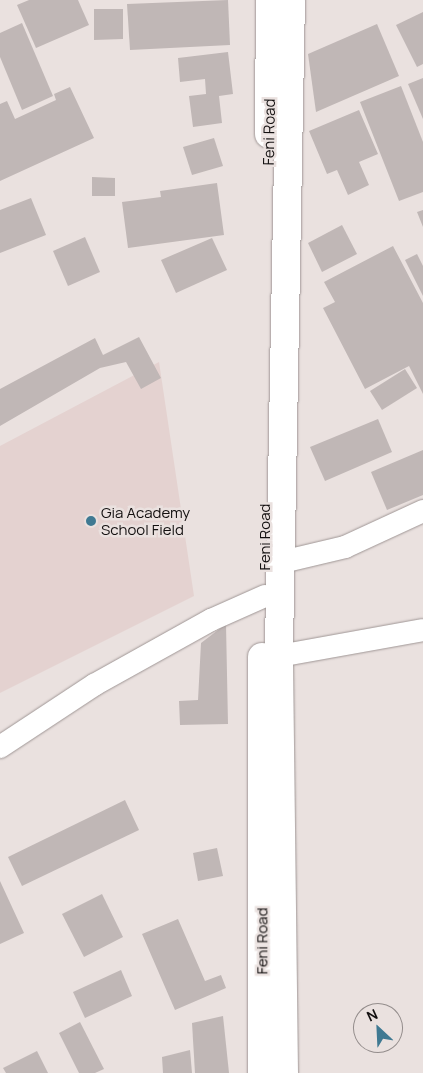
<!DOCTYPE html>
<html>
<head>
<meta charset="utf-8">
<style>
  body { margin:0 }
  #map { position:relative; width:423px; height:1073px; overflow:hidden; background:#eae1df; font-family:Manrope,sans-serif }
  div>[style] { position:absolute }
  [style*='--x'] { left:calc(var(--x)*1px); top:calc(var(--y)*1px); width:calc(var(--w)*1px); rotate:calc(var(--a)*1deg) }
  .built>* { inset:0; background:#e4d2d0 }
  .building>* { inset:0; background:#c0b7b6 }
  .roads { filter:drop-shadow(0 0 1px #9f9695) drop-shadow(0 0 1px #9f9695) }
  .minor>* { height:22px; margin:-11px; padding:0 11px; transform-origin:11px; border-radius:11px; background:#fff }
  .secondary>* { height:28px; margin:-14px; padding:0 14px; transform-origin:14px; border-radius:14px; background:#fff }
  .dots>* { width:14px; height:14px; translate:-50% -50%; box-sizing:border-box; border:2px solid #eae1df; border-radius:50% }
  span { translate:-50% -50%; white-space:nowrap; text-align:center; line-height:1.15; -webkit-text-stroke:5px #eae1df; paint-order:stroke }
  .street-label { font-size:15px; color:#131010 }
  .poi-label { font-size:15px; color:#131010 }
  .left { translate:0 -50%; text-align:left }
  .north { position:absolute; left:353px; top:1003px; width:50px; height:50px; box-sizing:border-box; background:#eae1df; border:1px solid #948d8c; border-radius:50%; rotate:335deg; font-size:14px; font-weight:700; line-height:20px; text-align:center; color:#131010 }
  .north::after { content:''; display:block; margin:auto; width:18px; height:22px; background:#3f7992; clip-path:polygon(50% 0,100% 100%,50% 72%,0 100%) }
</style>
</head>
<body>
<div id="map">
  <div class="built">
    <i style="clip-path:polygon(159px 362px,194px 596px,0 693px,0 446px)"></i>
  </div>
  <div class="building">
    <i style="clip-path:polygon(29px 0,78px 0,89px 25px,36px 48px,17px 5px)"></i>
    <i style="clip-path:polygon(228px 0,230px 45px,130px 50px,127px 4px)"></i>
    <i style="clip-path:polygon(94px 9px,123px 9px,123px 39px,94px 40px)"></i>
    <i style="clip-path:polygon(423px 12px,423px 64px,417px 67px,396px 25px)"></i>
    <i style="clip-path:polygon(22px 23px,53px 96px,22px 110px,0 57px,0 33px)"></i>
    <i style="clip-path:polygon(377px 24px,399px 76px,316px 112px,308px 54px)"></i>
    <i style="clip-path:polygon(228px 52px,233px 94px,219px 96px,222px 123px,193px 127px,189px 96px,206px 94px,205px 79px,180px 82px,178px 58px)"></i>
    <i style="clip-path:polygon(423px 78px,423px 119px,408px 84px)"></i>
    <i style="clip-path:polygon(401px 86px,423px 142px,423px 192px,399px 201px,360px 102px)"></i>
    <i style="clip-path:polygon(70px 87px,94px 138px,0 181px,0 104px,7px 101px,15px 119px,56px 100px,54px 94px)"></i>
    <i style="clip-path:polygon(359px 110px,378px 154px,359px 162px,369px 185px,348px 195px,337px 170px,327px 174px,309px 131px)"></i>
    <i style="clip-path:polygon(214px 138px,223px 166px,192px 175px,183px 147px)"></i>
    <i style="clip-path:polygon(92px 177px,115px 178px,115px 196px,92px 196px)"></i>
    <i style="clip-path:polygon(217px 183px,224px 235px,128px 248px,122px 202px,161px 197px,160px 191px)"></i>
    <i style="clip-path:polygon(31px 198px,46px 235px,0 253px,0 210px)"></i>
    <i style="clip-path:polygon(423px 210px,423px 227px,417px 212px)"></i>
    <i style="clip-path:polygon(342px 225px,357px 254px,322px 272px,308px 243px)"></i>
    <i style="clip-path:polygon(85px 237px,100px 272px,68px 286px,53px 251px)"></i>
    <i style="clip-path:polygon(212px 238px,227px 270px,176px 293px,161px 260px)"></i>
    <i style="clip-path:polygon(393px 246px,423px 303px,423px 394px,409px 366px,365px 389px,323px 308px,335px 302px,324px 282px)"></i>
    <i style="clip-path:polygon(417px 254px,423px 266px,423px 296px,405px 260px)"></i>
    <i style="clip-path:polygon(139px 337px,161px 378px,141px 389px,126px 362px,100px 368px,0 426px,0 389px,95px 338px,103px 355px)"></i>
    <i style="clip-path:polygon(405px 369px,417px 388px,382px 410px,370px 391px)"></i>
    <i style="clip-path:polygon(378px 419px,392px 452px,325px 481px,310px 447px)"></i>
    <i style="clip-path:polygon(423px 450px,423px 495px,387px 510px,371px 472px)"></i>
    <i style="clip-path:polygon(226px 624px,228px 724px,180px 725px,179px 701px,198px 700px,201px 643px)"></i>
    <i style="clip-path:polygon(125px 800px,139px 830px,22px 886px,8px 857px)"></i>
    <i style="clip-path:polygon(217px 848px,223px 876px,198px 881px,193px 853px)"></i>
    <i style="clip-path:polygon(0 881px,24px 933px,0 944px)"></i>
    <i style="clip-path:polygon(102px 894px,123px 937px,84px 957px,62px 914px)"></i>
    <i style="clip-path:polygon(178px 919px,205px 981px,221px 975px,226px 988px,175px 1010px,142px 934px)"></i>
    <i style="clip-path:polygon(121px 970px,132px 996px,85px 1018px,73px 992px)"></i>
    <i style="clip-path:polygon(223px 1016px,229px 1073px,195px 1073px,192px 1023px)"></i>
    <i style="clip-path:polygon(80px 1022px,104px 1069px,95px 1073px,79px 1073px,59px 1033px)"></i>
    <i style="clip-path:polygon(190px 1050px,192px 1073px,163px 1073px,162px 1057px)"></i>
    <i style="clip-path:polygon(37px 1051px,48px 1073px,6px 1073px,3px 1068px)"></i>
  </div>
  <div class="roads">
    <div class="minor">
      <i style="--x:282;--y:562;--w:65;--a:-13.4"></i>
      <i style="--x:345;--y:547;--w:86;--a:-24.8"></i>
      <i style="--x:279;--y:656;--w:146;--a:-10.2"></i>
      <i style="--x:0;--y:747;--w:113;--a:-33.4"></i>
      <i style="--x:94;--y:685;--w:134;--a:-29.1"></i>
      <i style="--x:211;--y:620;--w:59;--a:-24"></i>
    </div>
    <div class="secondary">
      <i style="--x:269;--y:134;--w:134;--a:-89.6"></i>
      <i style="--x:262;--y:657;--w:416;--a:90"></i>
      <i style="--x:284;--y:1073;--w:427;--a:-90.7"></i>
      <i style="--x:279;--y:646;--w:646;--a:-88.94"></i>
    </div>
  </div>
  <div class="dots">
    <i style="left:91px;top:521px;background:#3f7992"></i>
  </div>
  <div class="street-label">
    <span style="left:269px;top:132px;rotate:-89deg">Feni Road</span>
    <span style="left:265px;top:537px;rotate:-90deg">Feni Road</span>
    <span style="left:262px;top:941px;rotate:-90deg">Feni Road</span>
  </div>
  <div class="poi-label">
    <span class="left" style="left:101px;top:521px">Gia Academy<br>School Field</span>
  </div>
  <div class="north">N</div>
</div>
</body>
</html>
